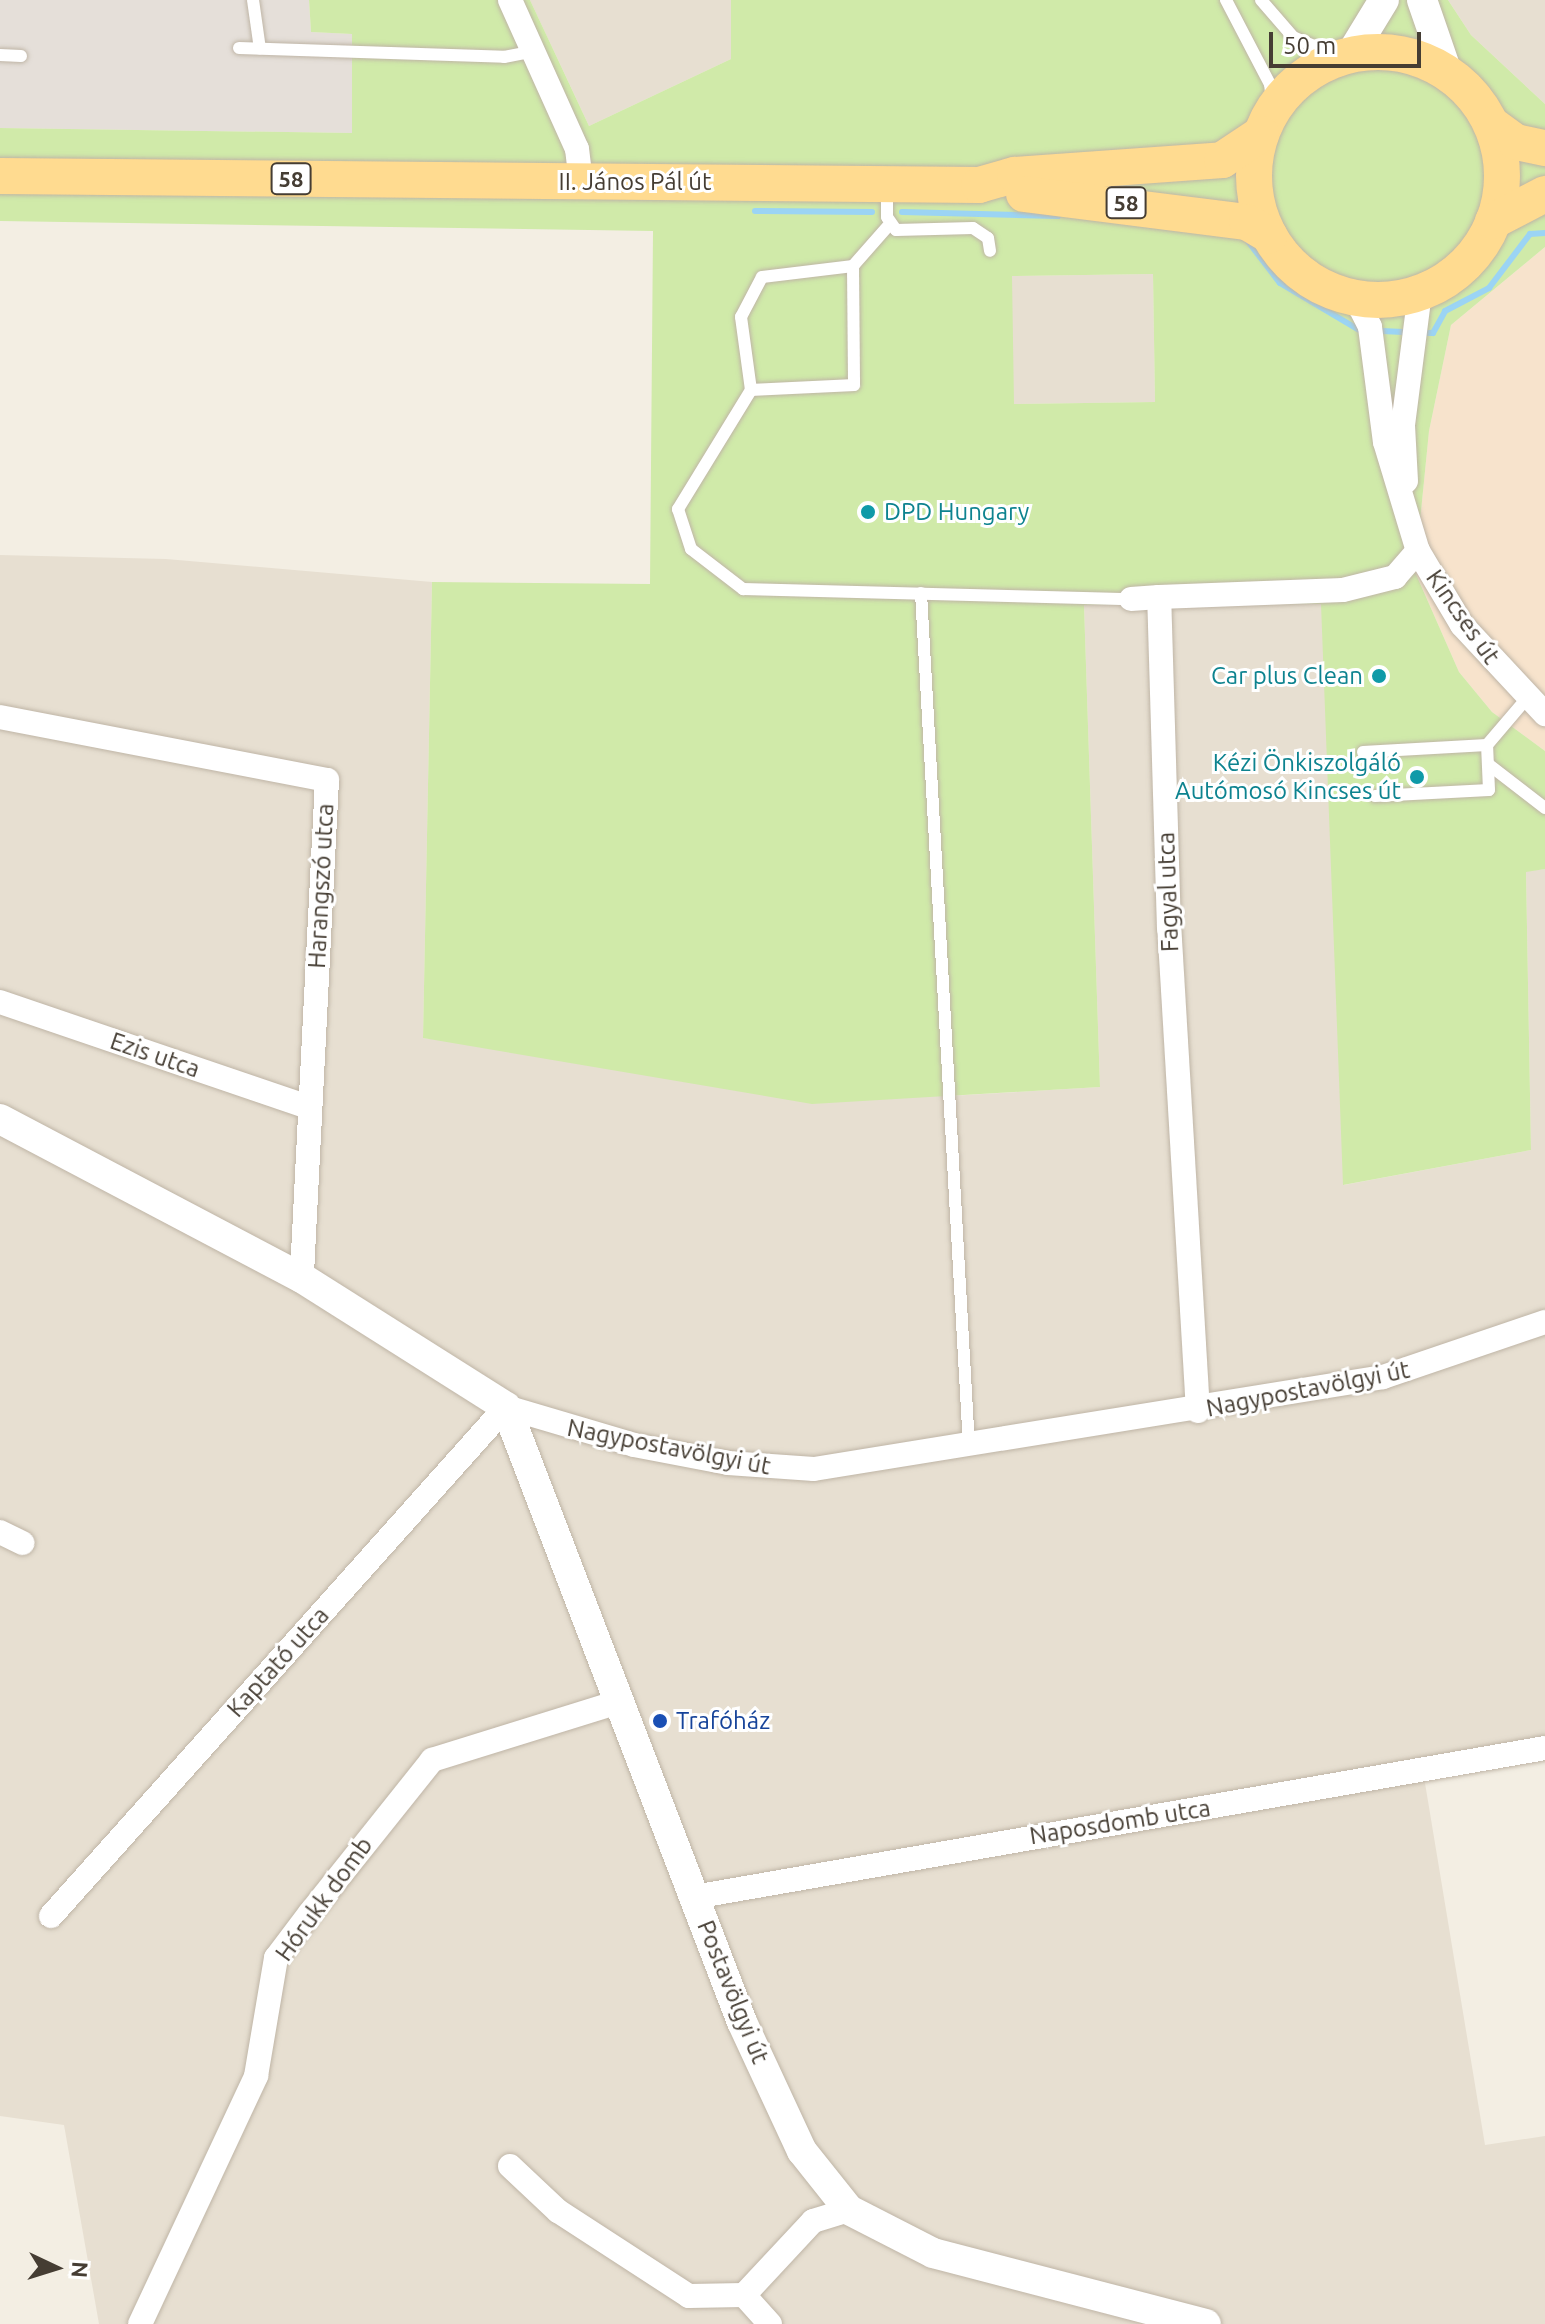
<!DOCTYPE html>
<html>
<head>
<meta charset="utf-8">
<style>
  body { margin:0 }
  #map { position:relative; width:1545px; height:2324px; overflow:hidden; background:#f3eee3; font-family:Ubuntu,sans-serif }
  div>[style] { position:absolute }
  [style*='--x'] { left:calc(var(--x)*1px); top:calc(var(--y)*1px); width:calc(var(--w)*1px); rotate:calc(var(--a)*1deg) }
  .residential>* { inset:0; background:#e7dfd1 }
  .commercial>* { inset:0; background:#f7e3cc }
  .industrial>* { inset:0; background:#e5dfd9 }
  .green>* { inset:0; background:#d0eaa9 }
  .stream>* { height:6px; margin:-3px; padding:0 3px; transform-origin:3px; border-radius:3px; background:#9bd4f4 }
  .roads { filter:drop-shadow(0 0 2px #bfb5a6) drop-shadow(0 0 2px #bfb5a6) }
  .service>* { height:12px; margin:-6px; padding:0 6px; transform-origin:6px; border-radius:6px; background:#fff }
  .minor>* { height:24px; margin:-12px; padding:0 12px; transform-origin:12px; border-radius:12px; background:#fff }
  .tertiary>* { height:30px; margin:-15px; padding:0 15px; transform-origin:15px; border-radius:15px; background:#fff }
  .primary>* { height:36px; margin:-18px; padding:0 18px; transform-origin:18px; border-radius:18px; background:#ffdb90 }
  .primary>.ring { margin:-18px; padding:0; box-sizing:content-box; background:none; border:36px solid #ffdb90; border-radius:50% }
  .dots>* { width:22px; height:22px; translate:-50% -50%; box-sizing:border-box; border:4px solid #fff; border-radius:50% }
  span { translate:-50% -50%; white-space:nowrap; text-align:center; line-height:1.15; -webkit-text-stroke:6px #fff; paint-order:stroke }
  .shield-label span { padding:2px 6px; background:#fff; border:2px solid; border-radius:6px; -webkit-text-stroke-width:0 }
  .shield-label { font-size:22px; color:#453d33; font-weight:700 }
  .street-label { font-size:24px; color:#453d33 }
  .culture-label { font-size:24px; color:#0d838f }
  .left { translate:0 -50%; text-align:left }
  .right { translate:-100% -50%; text-align:right }
  .transit-label { font-size:24px; color:#164399 }
  .north { position:absolute; left:16px; top:2228px; width:80px; height:80px; -webkit-text-stroke:6px #fff; paint-order:stroke; rotate:94deg; font-size:22px; font-weight:700; line-height:32px; text-align:center; color:#453d33 }
  .north::after { content:''; display:block; margin:auto; width:28px; height:36px; background:#453d33; clip-path:polygon(50% 0,100% 100%,50% 72%,0 100%) }
  .scale { position:absolute; left:1269px; top:32px; width:152px; height:36px; box-sizing:border-box; border:4px solid #453d33; border-top:0; padding-left:10px; font-size:24px; line-height:28px; white-space:nowrap; color:#453d33; -webkit-text-stroke:6px #fff; paint-order:stroke }
</style>
</head>
<body>
<div id="map">
  <div class="residential">
    <i style="clip-path:polygon(530px 0,731px 0,731px 59px,589px 126px)"></i>
    <i style="clip-path:polygon(1448px 0,1545px 0,1545px 104px,1471px 35px)"></i>
    <i style="clip-path:polygon(1153px 274px,1155px 402px,1013px 404px,1011px 276px)"></i>
    <i style="clip-path:polygon(0 555px,166px 559px,432px 582px,423px 1038px,949px 1096px,1100px 1087px,1084px 605px,1322px 604px,1344px 1185px,1531px 1150px,1526px 871px,1545px 869px,1545px 1757px,1424px 1777px,1485px 2145px,1545px 2136px,1545px 2324px,99px 2324px,64px 2125px,0 2116px)"></i>
  </div>
  <div class="commercial">
    <i style="clip-path:polygon(1545px 247px,1545px 751px,1492px 712px,1459px 672px,1415px 572px,1429px 431px,1451px 325px)"></i>
  </div>
  <div class="industrial">
    <i style="clip-path:polygon(0 0,309px 0,311px 32px,352px 34px,352px 133px,0 128px)"></i>
  </div>
  <div class="green">
    <i style="clip-path:polygon(evenodd,309px 0,530px 0,589px 126px,731px 59px,731px 0,1448px 0,1471px 35px,1545px 104px,1545px 247px,1451px 325px,1429px 431px,1415px 572px,1459px 672px,1492px 712px,1545px 751px,1545px 869px,1526px 872px,1531px 1150px,1343px 1185px,1321px 604px,1084px 605px,1100px 1087px,812px 1104px,423px 1038px,432px 582px,650px 584px,653px 231px,0 221px,0 128px,352px 133px,352px 34px,311px 32px,309px 0,1153px 274px,1155px 402px,1014px 404px,1012px 276px,1153px 274px)"></i>
  </div>
  <div class="stream">
    <i style="--x:755;--y:211;--w:117;--a:0.5"></i>
    <i style="--x:902;--y:212;--w:156;--a:1.5"></i>
    <i style="--x:1247;--y:240;--w:54;--a:52.5"></i>
    <i style="--x:1280;--y:283;--w:92;--a:30.7"></i>
    <i style="--x:1382;--y:331;--w:21;--a:3"></i>
    <i style="--x:1426;--y:333;--w:7;--a:0"></i>
    <i style="--x:1433;--y:333;--w:25;--a:-61"></i>
    <i style="--x:1445;--y:311;--w:50;--a:-27.6"></i>
    <i style="--x:1489;--y:288;--w:68;--a:-52.8"></i>
    <i style="--x:1530;--y:234;--w:15;--a:-4"></i>
  </div>
  <div class="roads">
    <div class="service">
      <i style="--x:253;--y:0;--w:49;--a:81.9"></i>
      <i style="--x:1226;--y:0;--w:95;--a:62.4"></i>
      <i style="--x:1270;--y:84;--w:26;--a:83"></i>
      <i style="--x:1261;--y:0;--w:49;--a:49.1"></i>
      <i style="--x:1293;--y:37;--w:51;--a:23.1"></i>
      <i style="--x:239;--y:48;--w:265;--a:1.9"></i>
      <i style="--x:504;--y:57;--w:31;--a:-11"></i>
      <i style="--x:0;--y:55;--w:21;--a:3"></i>
      <i style="--x:887;--y:185;--w:32;--a:90"></i>
      <i style="--x:887;--y:217;--w:16;--a:55"></i>
      <i style="--x:896;--y:230;--w:77;--a:-1.5"></i>
      <i style="--x:973;--y:228;--w:18;--a:34"></i>
      <i style="--x:988;--y:238;--w:13;--a:81"></i>
      <i style="--x:889;--y:225;--w:55;--a:131.3"></i>
      <i style="--x:853;--y:266;--w:119;--a:89.5"></i>
      <i style="--x:854;--y:385;--w:103;--a:177.2"></i>
      <i style="--x:751;--y:390;--w:140;--a:121.5"></i>
      <i style="--x:678;--y:509;--w:42;--a:72"></i>
      <i style="--x:691;--y:549;--w:66;--a:37.6"></i>
      <i style="--x:743;--y:589;--w:388;--a:1.5"></i>
      <i style="--x:751;--y:390;--w:74;--a:-97.8"></i>
      <i style="--x:741;--y:317;--w:45;--a:-62.3"></i>
      <i style="--x:762;--y:277;--w:92;--a:-6.9"></i>
      <i style="--x:921;--y:593;--w:854;--a:86.78"></i>
      <i style="--x:1363;--y:752;--w:124;--a:-3.2"></i>
      <i style="--x:1487;--y:745;--w:62;--a:-49.6"></i>
      <i style="--x:1488;--y:764;--w:72;--a:37.7"></i>
      <i style="--x:1375;--y:796;--w:114;--a:-3"></i>
      <i style="--x:1489;--y:790;--w:45;--a:-92.5"></i>
    </div>
    <div class="minor">
      <i style="--x:510;--y:0;--w:163;--a:65.8"></i>
      <i style="--x:577;--y:149;--w:32;--a:83"></i>
      <i style="--x:1340;--y:294;--w:24;--a:33"></i>
      <i style="--x:1360;--y:307;--w:22;--a:63"></i>
      <i style="--x:1370;--y:327;--w:116;--a:82.6"></i>
      <i style="--x:1385;--y:442;--w:114;--a:73.2"></i>
      <i style="--x:1418;--y:551;--w:86;--a:59.3"></i>
      <i style="--x:1462;--y:625;--w:122;--a:47"></i>
      <i style="--x:1406;--y:481;--w:56;--a:-93.1"></i>
      <i style="--x:1403;--y:425;--w:133;--a:-82.7"></i>
      <i style="--x:1131;--y:599;--w:28;--a:-4"></i>
      <i style="--x:0;--y:717;--w:333;--a:10.9"></i>
      <i style="--x:327;--y:780;--w:499;--a:92.9"></i>
      <i style="--x:0;--y:1002;--w:326;--a:18.8"></i>
      <i style="--x:1198;--y:1411;--w:483;--a:-93.4"></i>
      <i style="--x:1169;--y:929;--w:332;--a:-91.7"></i>
      <i style="--x:1159;--y:597;--w:184;--a:-2.2"></i>
      <i style="--x:1343;--y:590;--w:54;--a:-14"></i>
      <i style="--x:1395;--y:577;--w:35;--a:-49"></i>
      <i style="--x:0;--y:1532;--w:25;--a:26"></i>
      <i style="--x:694;--y:1897;--w:864;--a:-9.93"></i>
      <i style="--x:51;--y:1916;--w:683;--a:-48.21"></i>
      <i style="--x:506;--y:1407;--w:134;--a:16.5"></i>
      <i style="--x:634;--y:1445;--w:96;--a:10.8"></i>
      <i style="--x:728;--y:1463;--w:86;--a:4"></i>
      <i style="--x:814;--y:1469;--w:576;--a:-9.18"></i>
      <i style="--x:1383;--y:1377;--w:171;--a:-18.8"></i>
      <i style="--x:510;--y:2166;--w:66;--a:43.2"></i>
      <i style="--x:558;--y:2211;--w:156;--a:33"></i>
      <i style="--x:689;--y:2296;--w:55;--a:-1"></i>
      <i style="--x:140;--y:2324;--w:274;--a:-64.9"></i>
      <i style="--x:256;--y:2076;--w:120;--a:-80.4"></i>
      <i style="--x:276;--y:1958;--w:56;--a:-52.9"></i>
      <i style="--x:310;--y:1913;--w:196;--a:-51.4"></i>
      <i style="--x:432;--y:1760;--w:195;--a:-17.3"></i>
      <i style="--x:770;--y:2324;--w:39;--a:-132"></i>
      <i style="--x:744;--y:2295;--w:101;--a:-47"></i>
      <i style="--x:813;--y:2221;--w:38;--a:-17"></i>
    </div>
    <div class="tertiary">
      <i style="--x:1422;--y:0;--w:76;--a:70.9"></i>
      <i style="--x:1351;--y:54;--w:63;--a:-58.6"></i>
      <i style="--x:0;--y:1119;--w:341;--a:27.8"></i>
      <i style="--x:302;--y:1278;--w:241;--a:32.3"></i>
      <i style="--x:506;--y:1407;--w:659;--a:69.01"></i>
      <i style="--x:742;--y:2022;--w:142;--a:65.1"></i>
      <i style="--x:802;--y:2151;--w:75;--a:51.5"></i>
      <i style="--x:849;--y:2210;--w:94;--a:27.1"></i>
      <i style="--x:933;--y:2253;--w:282;--a:14.6"></i>
    </div>
    <div class="primary">
      <i class="ring" style="left:1254px;top:52px;width:212px;height:212px"></i>
      <i style="--x:1491;--y:124;--w:31;--a:36"></i>
      <i style="--x:1516;--y:142;--w:30;--a:12"></i>
      <i style="--x:0;--y:176;--w:979;--a:0.53"></i>
      <i style="--x:979;--y:185;--w:37;--a:-16"></i>
      <i style="--x:1015;--y:175;--w:208;--a:-4.1"></i>
      <i style="--x:1222;--y:160;--w:47;--a:-33.7"></i>
      <i style="--x:1024;--y:194;--w:225;--a:7.2"></i>
      <i style="--x:1247;--y:222;--w:26;--a:31"></i>
      <i style="--x:1493;--y:221;--w:59;--a:-27.4"></i>
    </div>
  </div>
  <div class="dots">
    <i style="left:868px;top:512px;background:#0f9aa8"></i>
    <i style="left:1379px;top:676px;background:#0f9aa8"></i>
    <i style="left:1417px;top:777px;background:#0f9aa8"></i>
    <i style="left:660px;top:1721px;background:#1a4fb4"></i>
  </div>
  <div class="shield-label">
    <span style="left:291px;top:179px">58</span>
    <span style="left:1126px;top:203px">58</span>
  </div>
  <div class="street-label">
    <span style="left:635px;top:182px">II. János Pál út</span>
    <span style="left:1463px;top:617px;rotate:55deg">Kincses út</span>
    <span style="left:321px;top:886px;rotate:-87deg">Harangszó utca</span>
    <span style="left:1168px;top:892px;rotate:-92deg">Fagyal utca</span>
    <span style="left:155px;top:1055px;rotate:19deg">Ezis utca</span>
    <span style="left:1308px;top:1389px;rotate:-11deg">Nagypostavölgyi út</span>
    <span style="left:669px;top:1447px;rotate:11deg">Nagypostavölgyi út</span>
    <span style="left:278px;top:1662px;rotate:-48deg">Kaptató utca</span>
    <span style="left:1120px;top:1822px;rotate:-9deg">Naposdomb utca</span>
    <span style="left:324px;top:1899px;rotate:-54deg">Hórukk domb</span>
    <span style="left:733px;top:1992px;rotate:68deg">Postavölgyi út</span>
  </div>
  <div class="culture-label">
    <span class="left" style="left:884px;top:512px">DPD Hungary</span>
    <span class="right" style="left:1363px;top:676px">Car plus Clean</span>
    <span class="right" style="left:1401px;top:777px">Kézi Önkiszolgáló<br>Autómosó Kincses út</span>
  </div>
  <div class="transit-label">
    <span class="left" style="left:676px;top:1721px">Trafóház</span>
  </div>
  <div class="north">N</div>
  <div class="scale">50 m</div>
</div>
</body>
</html>
